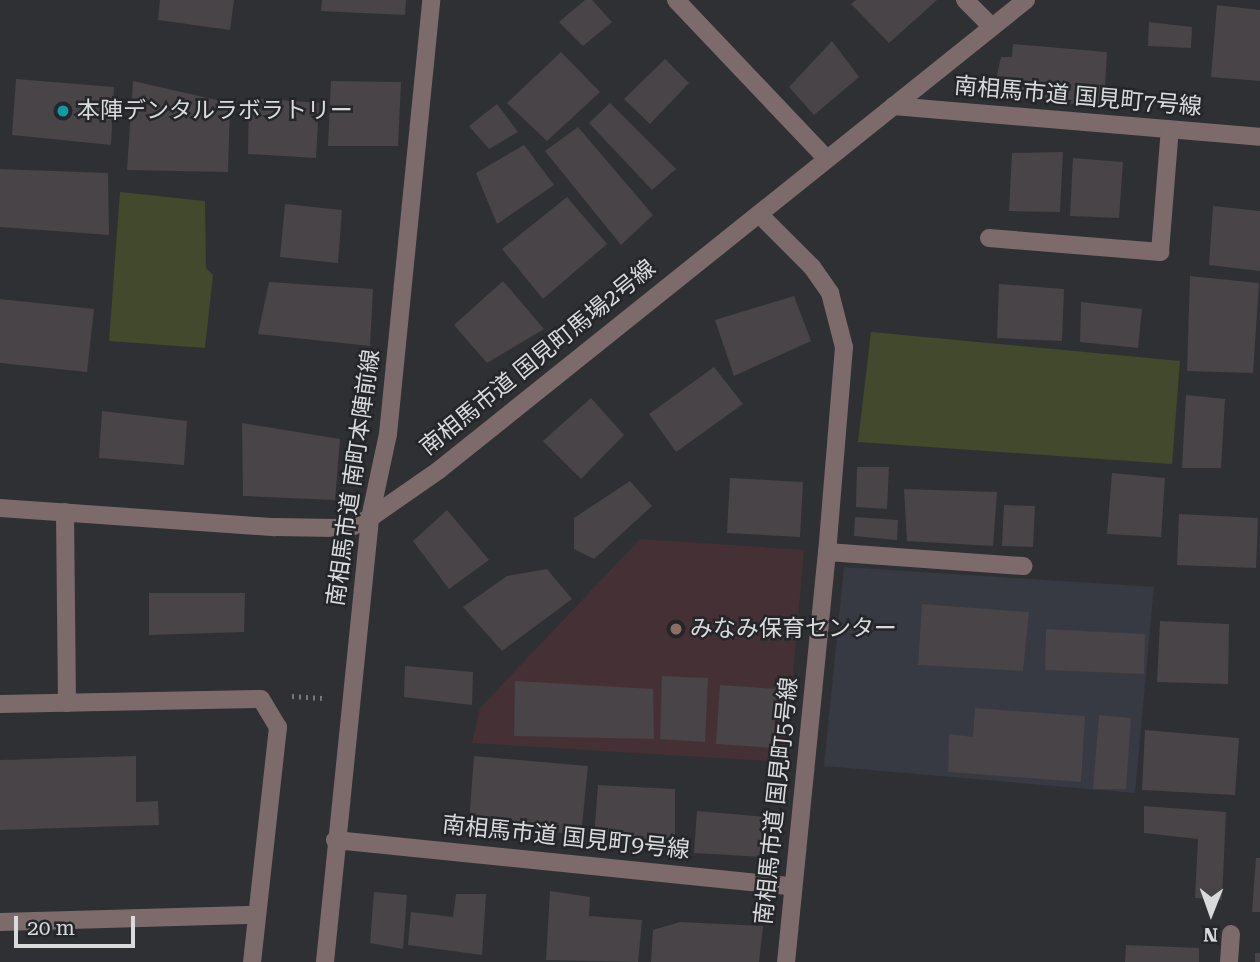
<!DOCTYPE html>
<html>
<head>
<meta charset="utf-8">
<style>
  body { margin:0 }
  #map { position:relative; width:1260px; height:962px; overflow:hidden; background:#2f3034; font-family:"Roboto Serif","Noto Sans JP",serif }
  div>[style] { position:absolute }
  [style*='--x'] { left:calc(var(--x)*1px); top:calc(var(--y)*1px); width:calc(var(--w)*1px); rotate:calc(var(--a)*1deg) }
  .built>* { inset:0; background:#373943 }
  .education>* { inset:0; background:#453135 }
  .green>* { inset:0; background:#42492c }
  .building>* { inset:0; background:#484447 }
  .path>* { height:4.5px; margin-top:-2.25px; transform-origin:0; background:repeating-linear-gradient(90deg,#77787b 0 2px,transparent 0 7px) }
  .minor>* { height:18px; margin:-9px; padding:0 9px; transform-origin:9px; border-radius:9px; background:#7d6a6b }
  .dots>* { width:19px; height:19px; translate:-50% -50%; box-sizing:border-box; border:4px solid #25262a; border-radius:50% }
  span { translate:-50% -50%; white-space:nowrap; text-align:center; line-height:1.15; -webkit-text-stroke:5px #25262a; paint-order:stroke }
  .street-label { font-size:23px; color:#d9dadc }
  .poi-label { font-size:23px; color:#d9dadc }
  .left { translate:0 -50%; text-align:left }
  .north { position:absolute; left:1176px; top:878px; width:70px; height:70px; -webkit-text-stroke:5px #25262a; paint-order:stroke; rotate:181deg; font-size:19px; font-weight:700; line-height:28px; text-align:center; color:#d9dadc }
  .north::after { content:''; display:block; margin:auto; width:24px; height:32px; background:#d9dadc; clip-path:polygon(50% 0,100% 100%,50% 72%,0 100%) }
  .scale { position:absolute; left:14px; top:916px; width:121px; height:32px; box-sizing:border-box; border:4px solid #d9dadc; border-top:0; padding-left:9px; font-size:21px; line-height:24px; white-space:nowrap; color:#d9dadc; -webkit-text-stroke:5px #25262a; paint-order:stroke }
</style>
</head>
<body>
<div id="map">
  <div class="built">
    <i style="clip-path:polygon(844px 567px,1154px 587px,1135px 793px,824px 766px)"></i>
  </div>
  <div class="education">
    <i style="clip-path:polygon(640px 539px,804px 550px,785px 762px,472px 743px,480px 708px)"></i>
  </div>
  <div class="green">
    <i style="clip-path:polygon(120px 192px,205px 201px,206px 268px,213px 275px,205px 348px,109px 341px)"></i>
    <i style="clip-path:polygon(871px 332px,1180px 361px,1172px 464px,858px 442px)"></i>
  </div>
  <div class="building">
    <i style="clip-path:polygon(160px 0,234px 0,230px 30px,158px 20px)"></i>
    <i style="clip-path:polygon(322px 0,406px 0,405px 15px,321px 11px)"></i>
    <i style="clip-path:polygon(585px 0,592px 0,612px 22px,583px 46px,559px 22px)"></i>
    <i style="clip-path:polygon(856px 0,937px 0,889px 43px,851px 4px)"></i>
    <i style="clip-path:polygon(1217px 5px,1260px 10px,1260px 81px,1211px 77px)"></i>
    <i style="clip-path:polygon(1149px 22px,1192px 27px,1191px 48px,1148px 46px)"></i>
    <i style="clip-path:polygon(832px 41px,859px 77px,814px 115px,789px 87px)"></i>
    <i style="clip-path:polygon(1013px 44px,1107px 52px,1104px 106px,992px 98px,1001px 57px,1012px 57px)"></i>
    <i style="clip-path:polygon(561px 52px,600px 92px,547px 141px,507px 103px)"></i>
    <i style="clip-path:polygon(665px 59px,689px 83px,650px 124px,624px 99px)"></i>
    <i style="clip-path:polygon(16px 79px,114px 87px,111px 145px,12px 135px)"></i>
    <i style="clip-path:polygon(133px 81px,230px 103px,228px 172px,127px 170px)"></i>
    <i style="clip-path:polygon(331px 81px,401px 82px,398px 146px,328px 146px)"></i>
    <i style="clip-path:polygon(249px 98px,319px 103px,316px 158px,248px 154px)"></i>
    <i style="clip-path:polygon(610px 103px,676px 169px,652px 190px,589px 123px)"></i>
    <i style="clip-path:polygon(497px 104px,518px 132px,489px 149px,469px 126px)"></i>
    <i style="clip-path:polygon(578px 127px,653px 215px,621px 245px,545px 151px)"></i>
    <i style="clip-path:polygon(524px 145px,554px 185px,497px 224px,476px 173px)"></i>
    <i style="clip-path:polygon(1063px 152px,1060px 212px,1009px 211px,1012px 153px)"></i>
    <i style="clip-path:polygon(1073px 158px,1123px 162px,1119px 218px,1070px 216px)"></i>
    <i style="clip-path:polygon(0 169px,108px 173px,109px 235px,0 227px)"></i>
    <i style="clip-path:polygon(567px 197px,607px 244px,543px 299px,502px 249px)"></i>
    <i style="clip-path:polygon(285px 204px,342px 210px,338px 263px,280px 257px)"></i>
    <i style="clip-path:polygon(1213px 206px,1260px 211px,1260px 271px,1209px 265px)"></i>
    <i style="clip-path:polygon(1190px 276px,1259px 283px,1253px 373px,1187px 371px)"></i>
    <i style="clip-path:polygon(503px 281px,544px 329px,487px 363px,454px 325px)"></i>
    <i style="clip-path:polygon(269px 282px,373px 289px,370px 346px,258px 334px)"></i>
    <i style="clip-path:polygon(999px 284px,1064px 289px,1062px 341px,997px 338px)"></i>
    <i style="clip-path:polygon(794px 296px,811px 341px,734px 376px,715px 320px)"></i>
    <i style="clip-path:polygon(0 299px,94px 309px,87px 372px,0 363px)"></i>
    <i style="clip-path:polygon(1081px 302px,1142px 309px,1138px 348px,1080px 342px)"></i>
    <i style="clip-path:polygon(714px 367px,743px 404px,676px 452px,649px 414px)"></i>
    <i style="clip-path:polygon(1186px 395px,1225px 399px,1221px 468px,1182px 468px)"></i>
    <i style="clip-path:polygon(591px 398px,624px 435px,581px 479px,543px 441px)"></i>
    <i style="clip-path:polygon(102px 411px,187px 421px,184px 465px,99px 458px)"></i>
    <i style="clip-path:polygon(242px 423px,340px 439px,335px 500px,243px 496px)"></i>
    <i style="clip-path:polygon(857px 467px,889px 467px,887px 509px,856px 507px)"></i>
    <i style="clip-path:polygon(1112px 473px,1165px 478px,1161px 537px,1107px 534px)"></i>
    <i style="clip-path:polygon(730px 478px,803px 482px,800px 537px,727px 533px)"></i>
    <i style="clip-path:polygon(630px 481px,652px 506px,594px 559px,574px 549px,574px 518px)"></i>
    <i style="clip-path:polygon(904px 489px,997px 492px,993px 546px,907px 541px)"></i>
    <i style="clip-path:polygon(1004px 505px,1035px 506px,1033px 547px,1002px 546px)"></i>
    <i style="clip-path:polygon(447px 510px,489px 560px,449px 589px,413px 541px)"></i>
    <i style="clip-path:polygon(1179px 514px,1258px 518px,1256px 568px,1177px 565px)"></i>
    <i style="clip-path:polygon(855px 517px,898px 520px,897px 540px,854px 536px)"></i>
    <i style="clip-path:polygon(547px 569px,572px 599px,502px 651px,463px 607px,507px 576px)"></i>
    <i style="clip-path:polygon(149px 593px,245px 593px,244px 632px,149px 635px)"></i>
    <i style="clip-path:polygon(922px 604px,1029px 612px,1023px 671px,918px 665px)"></i>
    <i style="clip-path:polygon(1160px 621px,1229px 624px,1228px 684px,1157px 682px)"></i>
    <i style="clip-path:polygon(1046px 629px,1145px 634px,1144px 674px,1045px 670px)"></i>
    <i style="clip-path:polygon(405px 666px,473px 672px,472px 705px,404px 697px)"></i>
    <i style="clip-path:polygon(662px 676px,708px 678px,705px 742px,660px 739px)"></i>
    <i style="clip-path:polygon(515px 681px,653px 689px,654px 739px,514px 736px)"></i>
    <i style="clip-path:polygon(720px 685px,777px 689px,773px 748px,716px 744px)"></i>
    <i style="clip-path:polygon(975px 708px,1085px 716px,1081px 782px,948px 772px,949px 734px,973px 737px)"></i>
    <i style="clip-path:polygon(1099px 715px,1131px 718px,1126px 789px,1093px 789px)"></i>
    <i style="clip-path:polygon(1145px 730px,1239px 738px,1235px 795px,1142px 790px)"></i>
    <i style="clip-path:polygon(136px 756px,136px 802px,158px 801px,159px 825px,0 830px,0 760px)"></i>
    <i style="clip-path:polygon(474px 756px,588px 766px,581px 835px,469px 823px)"></i>
    <i style="clip-path:polygon(598px 785px,675px 789px,675px 840px,594px 837px)"></i>
    <i style="clip-path:polygon(1144px 806px,1226px 812px,1222px 900px,1195px 898px,1198px 839px,1144px 833px)"></i>
    <i style="clip-path:polygon(697px 811px,767px 817px,763px 857px,694px 853px)"></i>
    <i style="clip-path:polygon(1256px 858px,1260px 858px,1260px 912px,1252px 912px)"></i>
    <i style="clip-path:polygon(550px 891px,590px 897px,589px 916px,642px 920px,638px 962px,546px 960px)"></i>
    <i style="clip-path:polygon(374px 892px,407px 895px,403px 949px,370px 943px)"></i>
    <i style="clip-path:polygon(456px 894px,486px 894px,482px 955px,408px 945px,411px 912px,453px 917px)"></i>
    <i style="clip-path:polygon(680px 922px,763px 926px,759px 962px,651px 962px,653px 930px)"></i>
    <i style="clip-path:polygon(1126px 945px,1199px 948px,1199px 962px,1125px 962px)"></i>
    <i style="clip-path:polygon(1255px 953px,1260px 953px,1260px 962px,1255px 962px)"></i>
  </div>
  <div class="path">
    <i style="--x:292;--y:696;--w:30;--a:4"></i>
  </div>
  <div class="minor">
    <i style="--x:676;--y:0;--w:219;--a:46.5"></i>
    <i style="--x:965;--y:0;--w:38;--a:45"></i>
    <i style="--x:893;--y:106;--w:368;--a:4.8"></i>
    <i style="--x:759;--y:214;--w:75;--a:45"></i>
    <i style="--x:812;--y:267;--w:32;--a:55"></i>
    <i style="--x:830;--y:293;--w:56;--a:75.5"></i>
    <i style="--x:844;--y:347;--w:206;--a:94.7"></i>
    <i style="--x:827;--y:552;--w:412;--a:95.7"></i>
    <i style="--x:989;--y:238;--w:172;--a:4.7"></i>
    <i style="--x:1160;--y:252;--w:123;--a:-85.4"></i>
    <i style="--x:0;--y:508;--w:276;--a:4"></i>
    <i style="--x:275;--y:527;--w:61;--a:0.9"></i>
    <i style="--x:336;--y:528;--w:17;--a:-7"></i>
    <i style="--x:353;--y:526;--w:19;--a:-25"></i>
    <i style="--x:370;--y:518;--w:84;--a:-34.8"></i>
    <i style="--x:439;--y:470;--w:752;--a:-38.68"></i>
    <i style="--x:65;--y:512;--w:191;--a:89.4"></i>
    <i style="--x:827;--y:552;--w:197;--a:4.1"></i>
    <i style="--x:0;--y:704;--w:261;--a:-1.1"></i>
    <i style="--x:261;--y:699;--w:33;--a:59"></i>
    <i style="--x:278;--y:727;--w:236;--a:96.3"></i>
    <i style="--x:335;--y:840;--w:458;--a:5.8"></i>
    <i style="--x:0;--y:922;--w:257;--a:-1.6"></i>
    <i style="--x:325;--y:962;--w:446;--a:-84.2"></i>
    <i style="--x:370;--y:518;--w:86;--a:-77.9"></i>
    <i style="--x:388;--y:434;--w:436;--a:-84.3"></i>
    <i style="--x:1229;--y:962;--w:28;--a:-86"></i>
  </div>
  <div class="dots">
    <i style="left:63px;top:111px;background:#0f9aa8"></i>
    <i style="left:676px;top:629px;background:#8d6e63"></i>
  </div>
  <div class="street-label">
    <span style="left:1078px;top:97px;rotate:5deg">南相馬市道 国見町7号線</span>
    <span style="left:538px;top:358px;rotate:-39deg">南相馬市道 国見町馬場2号線</span>
    <span style="left:354px;top:478px;rotate:-82deg">南相馬市道 南町本陣前線</span>
    <span style="left:777px;top:801px;rotate:-84deg">南相馬市道 国見町5号線</span>
    <span style="left:566px;top:838px;rotate:6deg">南相馬市道 国見町9号線</span>
  </div>
  <div class="poi-label">
    <span class="left" style="left:77px;top:111px">本陣デンタルラボラトリー</span>
    <span class="left" style="left:690px;top:629px">みなみ保育センター</span>
  </div>
  <div class="north">N</div>
  <div class="scale">20 m</div>
</div>
</body>
</html>
